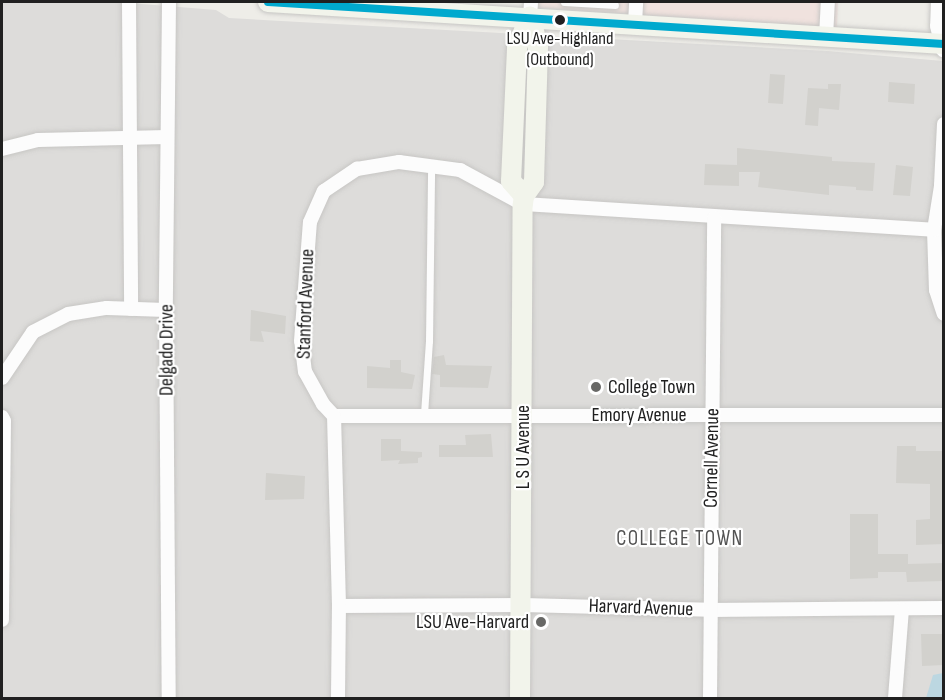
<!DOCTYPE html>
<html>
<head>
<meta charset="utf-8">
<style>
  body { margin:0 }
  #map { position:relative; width:945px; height:700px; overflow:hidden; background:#eeede8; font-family:"Sofia Sans Condensed",sans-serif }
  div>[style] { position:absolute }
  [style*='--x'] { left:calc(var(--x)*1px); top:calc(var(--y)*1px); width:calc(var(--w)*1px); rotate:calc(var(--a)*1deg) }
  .residential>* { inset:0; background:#dddcda }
  .commercial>* { inset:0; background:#f0e2de }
  .water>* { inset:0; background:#bcd7e1 }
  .building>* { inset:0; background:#d2d1cd }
  .roads { filter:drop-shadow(0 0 2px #c7c6c4) drop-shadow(0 0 2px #c7c6c4) }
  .lane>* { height:7px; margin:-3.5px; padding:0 3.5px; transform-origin:3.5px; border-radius:3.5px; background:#fcfcfc }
  .street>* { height:14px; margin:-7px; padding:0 7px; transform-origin:7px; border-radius:7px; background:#fcfcfc }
  .secondary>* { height:20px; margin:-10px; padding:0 10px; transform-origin:10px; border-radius:10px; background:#f2f4eb }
  .bus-1>* { height:8px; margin:-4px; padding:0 4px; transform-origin:4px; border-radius:4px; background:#00a9ce }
  .dots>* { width:16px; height:16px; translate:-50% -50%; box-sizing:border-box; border:3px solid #fff; border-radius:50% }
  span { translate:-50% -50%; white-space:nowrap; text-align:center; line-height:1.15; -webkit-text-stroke:4.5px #fff; paint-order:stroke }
  .bus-label { font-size:18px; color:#202020 }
  .street-label { font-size:20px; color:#202020 }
  .poi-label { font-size:20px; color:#202020 }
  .left { translate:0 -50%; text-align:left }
  .right { translate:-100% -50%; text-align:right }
  .neighbourhood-label { font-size:21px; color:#535353; letter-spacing:1.5px }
  .frame { position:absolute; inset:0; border:3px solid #202020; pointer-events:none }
</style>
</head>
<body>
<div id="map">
  <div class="residential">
    <i style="clip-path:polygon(2px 2px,117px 2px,216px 10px,229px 18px,827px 51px,943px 61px,943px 698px,2px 698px)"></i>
  </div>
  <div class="commercial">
    <i style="clip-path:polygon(531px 2px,838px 2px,837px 28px,530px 7px)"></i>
  </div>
  <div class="water">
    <i style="clip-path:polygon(943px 673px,943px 698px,926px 698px,933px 675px)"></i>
  </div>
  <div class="building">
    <i style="clip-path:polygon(770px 74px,785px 75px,783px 104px,768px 103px)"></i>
    <i style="clip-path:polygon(889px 82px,915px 84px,914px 104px,888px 102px)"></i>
    <i style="clip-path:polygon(828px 84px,841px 84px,839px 110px,819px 108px,818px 126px,805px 125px,808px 88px,828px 89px)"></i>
    <i style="clip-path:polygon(737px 148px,832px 157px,832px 161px,875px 163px,873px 191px,856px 190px,856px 187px,829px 185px,829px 195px,758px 187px,760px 172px,739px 172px,739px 186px,704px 185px,705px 164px,737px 165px)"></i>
    <i style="clip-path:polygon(896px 165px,913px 167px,910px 196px,893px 195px)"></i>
    <i style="clip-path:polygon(251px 310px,286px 316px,285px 334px,261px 331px,264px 342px,250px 341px)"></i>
    <i style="clip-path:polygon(444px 355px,446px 365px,492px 366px,488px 388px,440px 387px,440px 375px,432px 374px,434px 357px)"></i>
    <i style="clip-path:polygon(390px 360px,401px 360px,401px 372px,415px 375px,412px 389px,367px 388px,367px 366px,390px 368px)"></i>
    <i style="clip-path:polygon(491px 434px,493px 457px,439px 457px,439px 445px,466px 445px,465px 435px)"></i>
    <i style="clip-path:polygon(381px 439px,401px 439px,401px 451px,422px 452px,422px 457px,418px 458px,418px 463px,398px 464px,400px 460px,381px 461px)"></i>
    <i style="clip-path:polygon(897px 446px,916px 446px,916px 451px,944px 451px,944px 544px,916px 545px,916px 520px,930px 519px,930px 484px,896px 483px)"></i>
    <i style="clip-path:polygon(266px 473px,305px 476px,304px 499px,265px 500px)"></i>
    <i style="clip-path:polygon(850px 514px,878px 514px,878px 554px,908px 554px,908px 564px,944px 563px,944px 581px,907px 582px,906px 572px,878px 572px,878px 578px,850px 579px)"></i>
    <i style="clip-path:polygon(921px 634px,944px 634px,944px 665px,922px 666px)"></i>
  </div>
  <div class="roads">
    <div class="lane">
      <i style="--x:564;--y:2;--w:51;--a:3.4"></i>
      <i style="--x:424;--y:414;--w:73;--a:-86.1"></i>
      <i style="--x:429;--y:341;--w:175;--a:-89.3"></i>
    </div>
    <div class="street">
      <i style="--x:129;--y:2;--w:307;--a:89.6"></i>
      <i style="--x:169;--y:2;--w:308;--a:90.6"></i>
      <i style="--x:166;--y:310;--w:388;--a:89.6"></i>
      <i style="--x:938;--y:2;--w:24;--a:92"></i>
      <i style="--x:937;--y:26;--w:25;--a:76"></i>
      <i style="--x:530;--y:17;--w:15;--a:-86"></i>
      <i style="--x:635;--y:24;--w:22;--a:-87"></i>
      <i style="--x:826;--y:37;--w:35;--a:-87"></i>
      <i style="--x:944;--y:124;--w:62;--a:92.8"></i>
      <i style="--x:941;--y:186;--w:45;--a:99"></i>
      <i style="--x:934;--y:230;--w:60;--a:88.1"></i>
      <i style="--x:936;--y:290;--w:25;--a:72"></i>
      <i style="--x:2;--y:149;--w:37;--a:-14"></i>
      <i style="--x:38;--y:140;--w:129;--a:-1.3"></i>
      <i style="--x:2;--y:378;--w:55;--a:-56"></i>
      <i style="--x:33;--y:332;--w:39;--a:-27"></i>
      <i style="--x:68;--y:314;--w:39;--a:-9"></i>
      <i style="--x:107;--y:308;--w:59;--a:1.9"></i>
      <i style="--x:334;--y:416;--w:610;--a:-0.09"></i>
      <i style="--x:2;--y:417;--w:4;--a:63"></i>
      <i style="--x:4;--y:421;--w:199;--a:90.6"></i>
      <i style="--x:339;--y:606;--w:184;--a:-0.3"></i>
      <i style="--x:523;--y:605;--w:186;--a:1.5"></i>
      <i style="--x:709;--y:610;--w:235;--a:-0.5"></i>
      <i style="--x:338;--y:698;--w:92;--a:-89.4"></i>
      <i style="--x:339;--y:606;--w:190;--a:-91.5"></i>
      <i style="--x:334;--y:416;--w:16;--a:-133"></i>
      <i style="--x:323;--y:404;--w:37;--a:-119"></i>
      <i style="--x:305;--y:372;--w:31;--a:-97"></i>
      <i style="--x:301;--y:341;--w:119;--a:-85.7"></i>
      <i style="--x:310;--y:222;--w:34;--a:-66"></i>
      <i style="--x:324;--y:191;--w:40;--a:-34"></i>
      <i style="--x:357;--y:169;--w:43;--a:-9.5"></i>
      <i style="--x:399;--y:162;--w:62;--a:7.5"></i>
      <i style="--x:460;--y:170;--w:72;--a:28.4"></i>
      <i style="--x:523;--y:204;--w:412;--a:3.6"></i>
      <i style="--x:710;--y:698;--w:480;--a:-89.5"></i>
      <i style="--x:895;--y:698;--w:88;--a:-85.5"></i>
    </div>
    <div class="secondary">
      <i style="--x:268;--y:2;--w:677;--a:3.56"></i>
      <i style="--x:524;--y:196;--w:20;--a:-131"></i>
      <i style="--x:511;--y:181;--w:134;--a:-87.4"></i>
      <i style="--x:517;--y:47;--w:33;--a:-67"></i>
      <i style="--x:520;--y:698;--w:494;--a:-89.7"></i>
      <i style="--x:523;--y:204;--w:8;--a:-83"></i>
      <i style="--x:524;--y:196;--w:17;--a:-54"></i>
      <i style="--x:534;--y:182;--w:136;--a:-88.3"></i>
      <i style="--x:538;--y:46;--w:30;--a:-105"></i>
    </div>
  </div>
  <div class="bus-1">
    <i style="--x:268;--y:2;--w:677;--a:3.56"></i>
  </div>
  <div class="dots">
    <i style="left:560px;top:20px;background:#202020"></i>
    <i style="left:596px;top:387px;background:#686866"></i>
    <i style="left:541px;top:622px;background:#686866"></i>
  </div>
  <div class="bus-label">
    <span style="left:560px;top:50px">LSU Ave-Highland<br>(Outbound)</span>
  </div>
  <div class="street-label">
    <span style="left:306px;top:304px;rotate:-88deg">Stanford Avenue</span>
    <span style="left:167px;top:350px;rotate:-90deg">Delgado Drive</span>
    <span style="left:639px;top:415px">Emory Avenue</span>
    <span style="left:523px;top:447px;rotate:-90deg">L S U Avenue</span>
    <span style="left:712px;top:458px;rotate:-89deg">Cornell Avenue</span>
    <span style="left:641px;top:608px;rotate:2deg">Harvard Avenue</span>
  </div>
  <div class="poi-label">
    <span class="left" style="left:608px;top:387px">College Town</span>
    <span class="right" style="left:529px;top:622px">LSU Ave-Harvard</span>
  </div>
  <div class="neighbourhood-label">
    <span style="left:680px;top:539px">COLLEGE TOWN</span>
  </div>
  <div class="frame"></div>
</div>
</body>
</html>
